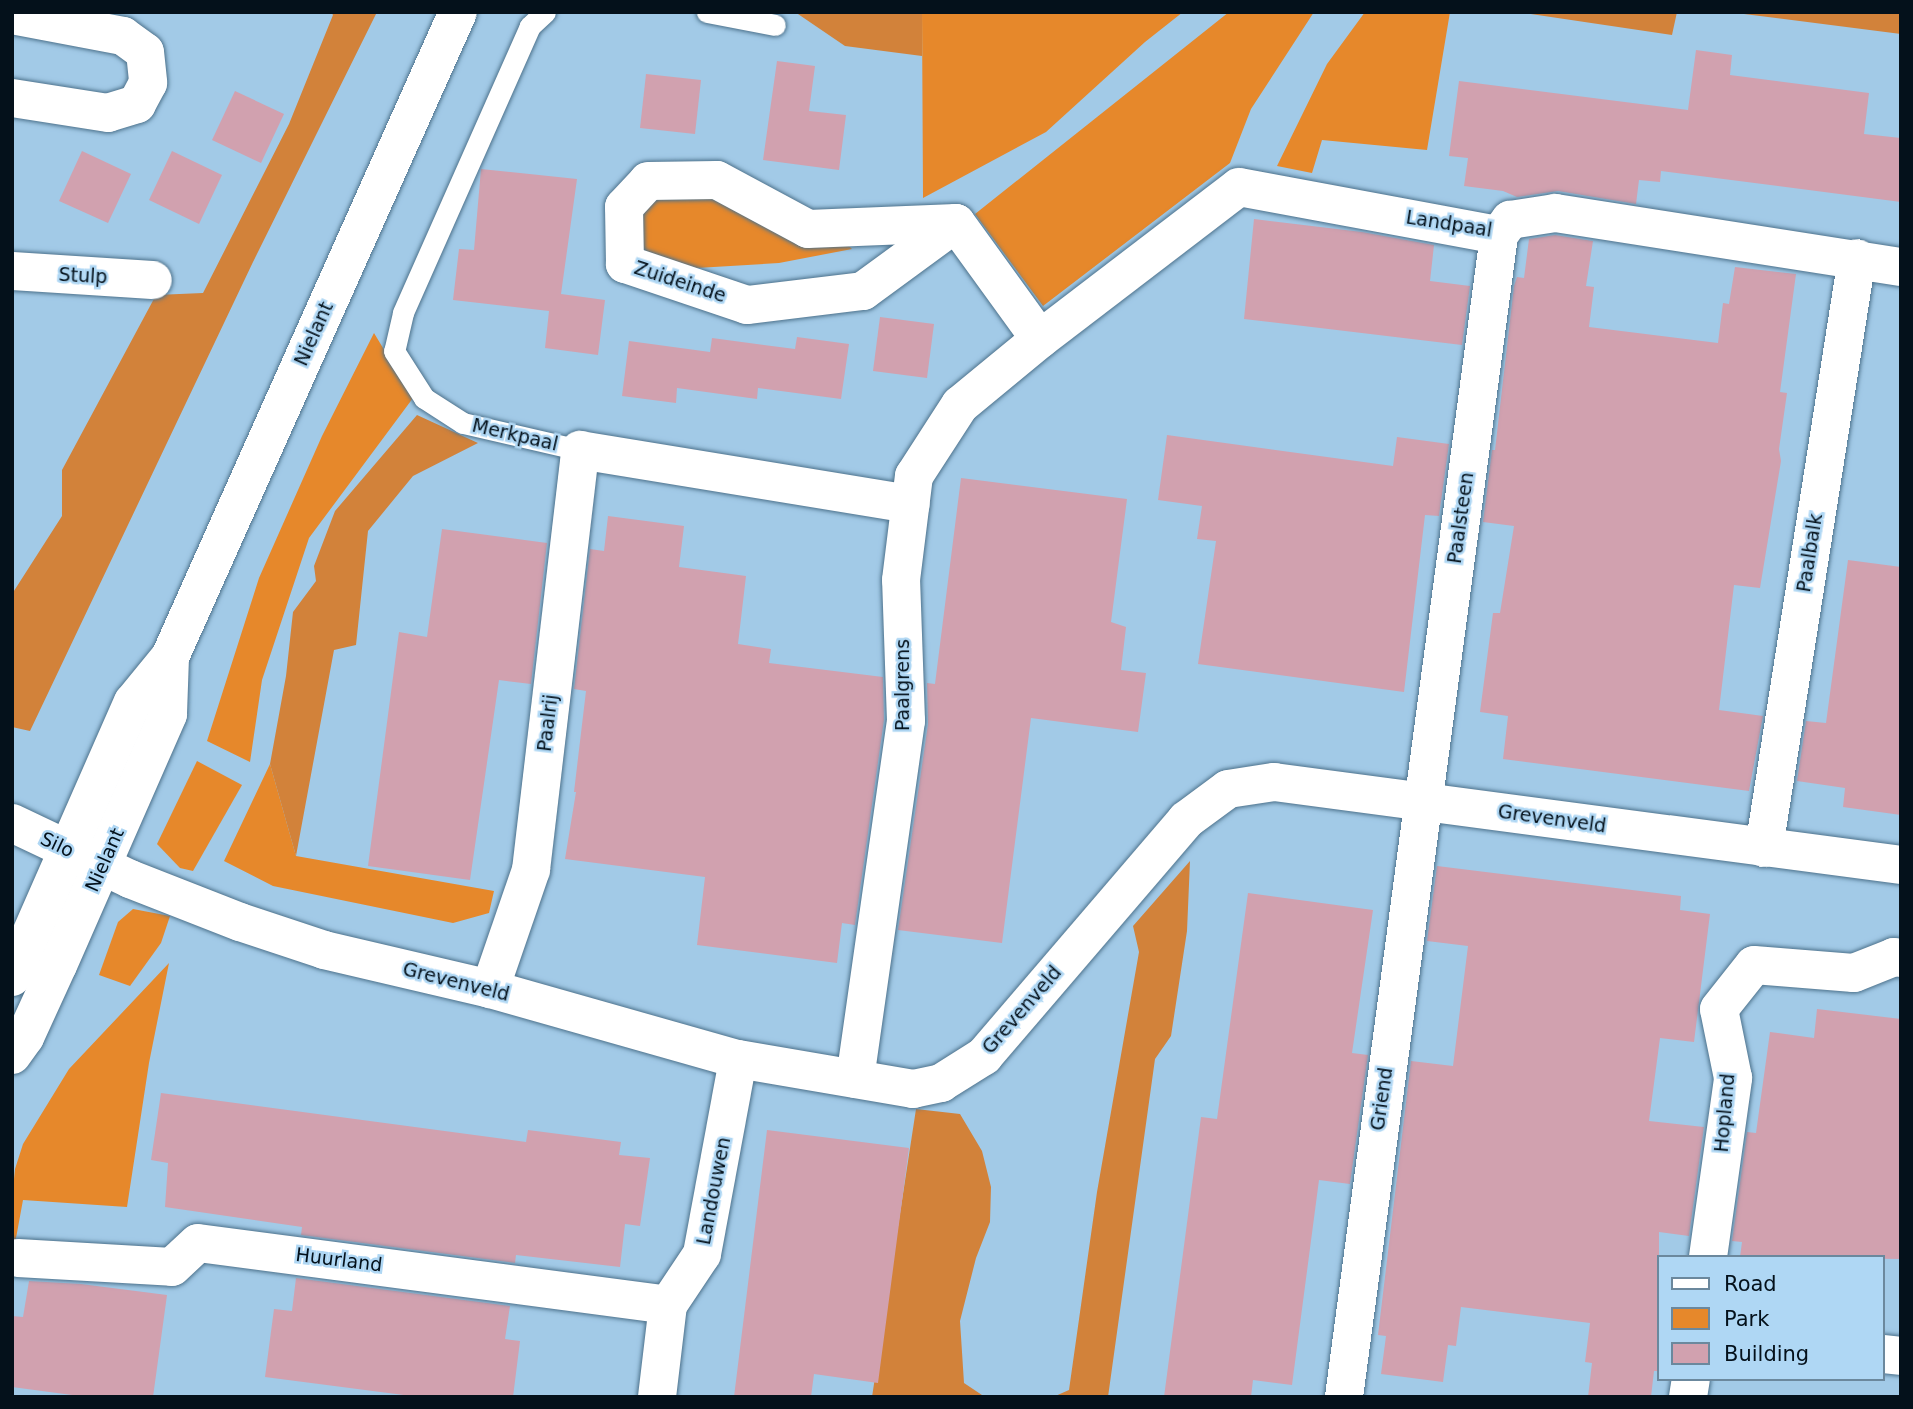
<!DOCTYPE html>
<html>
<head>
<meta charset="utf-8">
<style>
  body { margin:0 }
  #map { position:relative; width:1913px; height:1409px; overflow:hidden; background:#a2cae7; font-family:"DejaVu Sans",sans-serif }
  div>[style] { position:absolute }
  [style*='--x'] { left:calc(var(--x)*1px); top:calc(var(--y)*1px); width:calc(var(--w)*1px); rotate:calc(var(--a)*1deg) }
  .green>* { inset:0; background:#e6882b }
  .forest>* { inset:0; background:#d2823a }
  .building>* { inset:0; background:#d1a1af }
  .roads { filter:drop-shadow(0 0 2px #4d728c) drop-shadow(0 0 2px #4d728c) }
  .service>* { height:21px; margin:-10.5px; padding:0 10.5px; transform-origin:10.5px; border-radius:10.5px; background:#fff }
  .minor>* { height:38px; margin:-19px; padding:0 19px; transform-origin:19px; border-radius:19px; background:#fff }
  .tertiary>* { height:38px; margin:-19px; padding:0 19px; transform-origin:19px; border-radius:19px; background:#fff }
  span { translate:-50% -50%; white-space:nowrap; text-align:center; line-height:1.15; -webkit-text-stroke:5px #afd7f4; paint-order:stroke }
  .street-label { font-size:19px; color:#04111b }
  .frame { position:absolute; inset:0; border:14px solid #04111b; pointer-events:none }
  .legend { position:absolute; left:1657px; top:1255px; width:228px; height:126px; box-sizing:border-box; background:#afd7f4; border:2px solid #6b889d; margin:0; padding:9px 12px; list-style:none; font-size:21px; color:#04111b }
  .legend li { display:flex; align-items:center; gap:14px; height:35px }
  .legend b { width:35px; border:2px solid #6b889d }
</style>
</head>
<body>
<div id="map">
  <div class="green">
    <i style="clip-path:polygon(922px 12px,1183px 12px,1145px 42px,1046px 132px,923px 198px)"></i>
    <i style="clip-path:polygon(1229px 12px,1314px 12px,1251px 109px,1230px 163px,1043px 306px,975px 214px)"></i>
    <i style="clip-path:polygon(1365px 12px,1450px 12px,1427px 150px,1322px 140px,1312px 173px,1277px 166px,1327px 64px)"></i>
    <i style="clip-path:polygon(663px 174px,834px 232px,852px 249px,779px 263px,680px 269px,623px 249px)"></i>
    <i style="clip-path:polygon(374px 333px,413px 398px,309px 538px,262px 680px,250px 762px,207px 741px,259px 578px,322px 436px)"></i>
    <i style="clip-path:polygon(197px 761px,242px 785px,193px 871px,180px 868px,157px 844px)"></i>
    <i style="clip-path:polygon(270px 764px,296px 856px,494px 891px,489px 913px,453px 923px,273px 886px,224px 861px)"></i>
    <i style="clip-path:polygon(133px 909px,170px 916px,161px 943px,130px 986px,99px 975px,118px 922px)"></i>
    <i style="clip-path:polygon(169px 963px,149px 1063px,127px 1207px,23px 1200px,12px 1260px,12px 1199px,15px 1169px,23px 1144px,69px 1069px)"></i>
  </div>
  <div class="forest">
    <i style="clip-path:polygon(331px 12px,377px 12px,253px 262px,30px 731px,12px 727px,12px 594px,62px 516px,62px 470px,156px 295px,203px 293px,289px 124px,333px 15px)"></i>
    <i style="clip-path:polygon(795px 12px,922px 12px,922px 56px,845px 46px)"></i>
    <i style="clip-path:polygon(1517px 12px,1677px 12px,1672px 35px)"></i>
    <i style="clip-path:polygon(1728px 12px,1901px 12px,1901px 34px)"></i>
    <i style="clip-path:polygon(417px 415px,478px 443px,413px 476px,368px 531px,356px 645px,334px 650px,296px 856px,270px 764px,286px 676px,293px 612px,316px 581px,314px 566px,335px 511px)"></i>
    <i style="clip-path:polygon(1190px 861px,1187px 931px,1171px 1036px,1155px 1059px,1108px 1397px,1053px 1397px,1069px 1390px,1097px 1192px,1139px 952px,1133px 926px)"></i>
    <i style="clip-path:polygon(916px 1109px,960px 1114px,982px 1151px,991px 1187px,990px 1222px,976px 1258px,960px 1321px,964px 1383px,985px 1397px,872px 1397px)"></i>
  </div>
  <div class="building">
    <i style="clip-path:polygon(1696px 50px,1732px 55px,1730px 75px,1869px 93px,1864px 134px,1901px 138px,1901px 202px,1661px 171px,1660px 182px,1639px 180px,1636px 204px,1558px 191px,1517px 197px,1503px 191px,1464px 186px,1468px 158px,1449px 156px,1459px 81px,1688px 110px)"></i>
    <i style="clip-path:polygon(777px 61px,815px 66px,809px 111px,846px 115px,839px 170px,763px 160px)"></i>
    <i style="clip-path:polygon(646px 74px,701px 80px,695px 134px,640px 128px)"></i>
    <i style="clip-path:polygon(235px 91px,284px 114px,261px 163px,212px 140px)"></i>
    <i style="clip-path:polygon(82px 151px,131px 174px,108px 223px,59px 201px)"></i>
    <i style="clip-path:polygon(172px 151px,222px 175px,199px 224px,149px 200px)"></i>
    <i style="clip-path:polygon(481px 169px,577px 179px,561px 294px,605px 300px,598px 355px,545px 348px,549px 311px,453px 300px,459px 249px,474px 250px)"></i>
    <i style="clip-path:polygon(1254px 219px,1362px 232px,1434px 245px,1430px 281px,1470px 286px,1462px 345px,1244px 319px)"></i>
    <i style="clip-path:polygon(1555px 235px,1593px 241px,1586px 286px,1594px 287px,1589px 327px,1718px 343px,1723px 303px,1729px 304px,1735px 267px,1796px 274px,1780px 392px,1787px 393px,1779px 449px,1781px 461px,1760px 588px,1734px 585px,1719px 710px,1763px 716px,1749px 791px,1503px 759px,1508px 716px,1480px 712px,1493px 613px,1500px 613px,1514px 526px,1483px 522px,1492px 450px,1495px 450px,1514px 286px,1517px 277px,1524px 278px,1529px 239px)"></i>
    <i style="clip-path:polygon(880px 317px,934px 324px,927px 378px,873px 371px)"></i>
    <i style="clip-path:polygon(797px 337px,849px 344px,841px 399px,758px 388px,757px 399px,677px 388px,676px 403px,622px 396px,629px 341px,710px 352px,712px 338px,795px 349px)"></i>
    <i style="clip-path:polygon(1167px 435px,1393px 466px,1397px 437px,1449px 444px,1439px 516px,1425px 515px,1404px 692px,1198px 664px,1216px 541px,1197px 539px,1202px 506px,1158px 500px)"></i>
    <i style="clip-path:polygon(961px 478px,1127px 499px,1111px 622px,1126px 627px,1121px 670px,1146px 673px,1138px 732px,1031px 718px,1002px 943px,898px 930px,928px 724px,927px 683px,935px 684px)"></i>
    <i style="clip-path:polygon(608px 516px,684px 526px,679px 567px,746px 576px,738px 644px,771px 649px,769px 663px,883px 677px,884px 720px,855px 925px,842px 923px,837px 963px,697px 945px,705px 877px,565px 859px,576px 792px,574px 792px,586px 691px,574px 689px,590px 549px,604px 551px)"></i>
    <i style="clip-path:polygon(442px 529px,547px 543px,531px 684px,499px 680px,470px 880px,368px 866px,399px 632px,427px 637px)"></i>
    <i style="clip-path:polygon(1848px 560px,1901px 567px,1901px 815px,1843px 807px,1845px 788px,1797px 781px,1806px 721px,1826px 723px)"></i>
    <i style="clip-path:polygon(1437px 866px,1681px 896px,1680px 910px,1710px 914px,1694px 1042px,1660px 1038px,1649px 1121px,1704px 1127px,1689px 1236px,1659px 1232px,1659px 1371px,1654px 1371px,1651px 1397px,1588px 1397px,1592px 1363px,1585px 1362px,1590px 1323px,1461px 1307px,1456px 1346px,1448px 1345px,1443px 1382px,1381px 1374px,1386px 1336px,1378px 1335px,1411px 1061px,1453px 1066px,1468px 946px,1427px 941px)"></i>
    <i style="clip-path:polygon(1248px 893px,1373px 910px,1352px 1053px,1368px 1055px,1350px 1184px,1319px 1180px,1292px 1385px,1253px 1380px,1251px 1397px,1164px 1397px,1201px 1117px,1217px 1119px)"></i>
    <i style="clip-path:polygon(1817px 1009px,1901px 1019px,1901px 1259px,1740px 1257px,1742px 1242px,1732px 1241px,1747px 1132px,1756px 1133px,1770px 1032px,1814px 1038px)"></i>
    <i style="clip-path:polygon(161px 1093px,526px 1142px,528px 1130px,621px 1142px,619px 1155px,650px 1158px,640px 1226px,625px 1224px,620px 1267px,516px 1255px,515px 1263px,301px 1235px,302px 1227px,165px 1207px,168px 1163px,151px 1160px)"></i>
    <i style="clip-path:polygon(767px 1130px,909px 1148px,878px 1383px,814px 1374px,811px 1397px,734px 1397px)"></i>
    <i style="clip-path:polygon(296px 1278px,510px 1306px,505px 1339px,520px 1341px,513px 1397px,419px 1397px,265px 1377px,274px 1309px,292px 1311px)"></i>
    <i style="clip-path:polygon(29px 1281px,81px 1284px,167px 1295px,153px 1397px,87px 1397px,12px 1387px,12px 1316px,23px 1317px)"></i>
  </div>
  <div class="roads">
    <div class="service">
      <i style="--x:545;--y:12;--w:21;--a:137"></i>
      <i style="--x:530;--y:26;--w:314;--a:113.9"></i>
      <i style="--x:403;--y:313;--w:39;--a:103"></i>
      <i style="--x:394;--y:351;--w:56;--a:57.4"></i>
      <i style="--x:424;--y:398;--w:46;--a:32.7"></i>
      <i style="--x:463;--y:423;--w:120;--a:13"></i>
      <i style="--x:707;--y:12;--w:69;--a:10.8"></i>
    </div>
    <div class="minor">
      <i style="--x:12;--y:15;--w:113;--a:10.7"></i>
      <i style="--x:123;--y:36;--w:27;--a:36"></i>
      <i style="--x:145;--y:52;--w:31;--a:84"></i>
      <i style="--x:148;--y:83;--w:24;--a:118"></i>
      <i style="--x:137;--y:104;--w:30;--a:163"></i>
      <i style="--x:108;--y:113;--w:97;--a:-171.1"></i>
      <i style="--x:717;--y:180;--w:103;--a:28.3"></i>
      <i style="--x:808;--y:229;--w:148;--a:-2.3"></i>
      <i style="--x:956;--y:223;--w:115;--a:143.8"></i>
      <i style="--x:863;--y:291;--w:117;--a:173.1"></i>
      <i style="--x:747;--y:305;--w:129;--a:-161.4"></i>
      <i style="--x:625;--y:264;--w:57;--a:-91"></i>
      <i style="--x:624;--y:207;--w:35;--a:-47"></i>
      <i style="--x:648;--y:181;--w:69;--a:-0.8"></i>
      <i style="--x:956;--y:223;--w:143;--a:54.1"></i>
      <i style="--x:12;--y:271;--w:141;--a:3.7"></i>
      <i style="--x:12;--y:823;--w:131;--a:25.4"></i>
      <i style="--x:130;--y:879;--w:118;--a:21.4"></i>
      <i style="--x:240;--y:922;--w:89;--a:18.4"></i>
      <i style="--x:324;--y:950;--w:171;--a:13.2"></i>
      <i style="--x:490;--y:989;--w:258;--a:15.8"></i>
      <i style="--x:738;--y:1059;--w:178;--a:9.7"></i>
      <i style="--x:913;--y:1089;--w:29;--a:-12"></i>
      <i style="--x:941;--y:1083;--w:51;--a:-32.1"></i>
      <i style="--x:984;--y:1056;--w:311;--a:-49.4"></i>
      <i style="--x:1186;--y:820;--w:52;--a:-36.4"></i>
      <i style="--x:1228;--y:789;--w:47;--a:-8.7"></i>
      <i style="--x:1274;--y:782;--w:632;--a:7.54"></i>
      <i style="--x:1764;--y:848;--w:597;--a:-81.04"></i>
      <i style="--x:490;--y:989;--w:126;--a:-71"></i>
      <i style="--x:531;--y:870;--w:423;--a:-83.3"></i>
      <i style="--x:580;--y:450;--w:335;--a:9.3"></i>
      <i style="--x:855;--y:1079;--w:362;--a:-81.9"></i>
      <i style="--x:906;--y:721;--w:141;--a:-92"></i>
      <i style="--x:901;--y:580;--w:105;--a:-82.9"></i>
      <i style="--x:914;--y:476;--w:85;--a:-57.1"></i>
      <i style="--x:960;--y:405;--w:104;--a:-39.5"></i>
      <i style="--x:1040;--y:339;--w:250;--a:-37.4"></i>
      <i style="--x:1239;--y:187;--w:264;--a:10.5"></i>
      <i style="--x:1499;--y:235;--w:19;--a:-54"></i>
      <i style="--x:1510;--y:220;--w:46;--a:-8.8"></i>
      <i style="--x:1555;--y:213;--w:350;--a:8.9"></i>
      <i style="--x:1708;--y:1257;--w:181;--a:-82"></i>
      <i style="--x:1733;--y:1078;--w:70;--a:-101.5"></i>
      <i style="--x:1719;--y:1009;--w:56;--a:-51.5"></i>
      <i style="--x:1754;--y:965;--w:100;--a:4.6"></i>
      <i style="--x:1854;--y:973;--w:43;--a:-21.8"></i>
      <i style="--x:1894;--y:957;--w:7;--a:8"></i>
      <i style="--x:18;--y:1258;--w:154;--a:3.3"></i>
      <i style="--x:172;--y:1267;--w:35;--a:-43"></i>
      <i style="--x:198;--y:1243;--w:474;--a:7.5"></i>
      <i style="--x:1883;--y:1354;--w:18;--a:6"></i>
      <i style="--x:657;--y:1397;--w:93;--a:-83.2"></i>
      <i style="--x:668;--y:1305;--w:61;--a:-56.3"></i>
      <i style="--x:702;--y:1254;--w:198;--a:-79.5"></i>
      <i style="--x:1344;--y:1397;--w:1172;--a:-82.4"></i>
      <i style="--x:1688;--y:1397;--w:18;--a:-81"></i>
    </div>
    <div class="tertiary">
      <i style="--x:12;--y:977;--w:300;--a:-66.3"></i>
      <i style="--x:133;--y:702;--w:58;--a:-50.6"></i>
      <i style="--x:170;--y:657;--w:706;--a:-65.94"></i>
      <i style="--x:12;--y:1055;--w:22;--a:-54"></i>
      <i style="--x:25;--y:1037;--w:79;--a:-65.4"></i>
      <i style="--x:58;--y:965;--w:274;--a:-66.3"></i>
      <i style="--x:168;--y:714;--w:57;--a:-88"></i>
    </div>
  </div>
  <div class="street-label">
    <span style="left:1449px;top:224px;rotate:9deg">Landpaal</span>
    <span style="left:83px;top:276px;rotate:3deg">Stulp</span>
    <span style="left:680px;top:282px;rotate:18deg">Zuideinde</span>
    <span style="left:314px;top:334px;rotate:-66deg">Nielant</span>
    <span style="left:515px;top:435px;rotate:13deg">Merkpaal</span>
    <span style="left:1461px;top:518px;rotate:-82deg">Paalsteen</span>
    <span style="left:1810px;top:553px;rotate:-81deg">Paalbalk</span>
    <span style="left:903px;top:685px;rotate:-90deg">Paalgrens</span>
    <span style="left:548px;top:723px;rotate:-83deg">Paalrij</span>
    <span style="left:1552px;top:819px;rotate:8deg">Grevenveld</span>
    <span style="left:57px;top:845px;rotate:25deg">Silo</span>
    <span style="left:105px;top:860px;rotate:-66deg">Nielant</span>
    <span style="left:456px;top:982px;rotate:14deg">Grevenveld</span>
    <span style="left:1022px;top:1010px;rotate:-49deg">Grevenveld</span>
    <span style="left:1382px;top:1099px;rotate:-82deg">Griend</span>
    <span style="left:1725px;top:1113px;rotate:-85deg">Hopland</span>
    <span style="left:714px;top:1191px;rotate:-79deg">Landouwen</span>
    <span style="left:339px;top:1260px;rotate:7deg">Huurland</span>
  </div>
  <div class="frame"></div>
  <ul class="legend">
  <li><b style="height:9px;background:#fff"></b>Road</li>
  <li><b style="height:19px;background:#e6882b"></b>Park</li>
  <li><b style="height:19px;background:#d1a1af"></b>Building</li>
  </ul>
</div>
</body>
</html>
